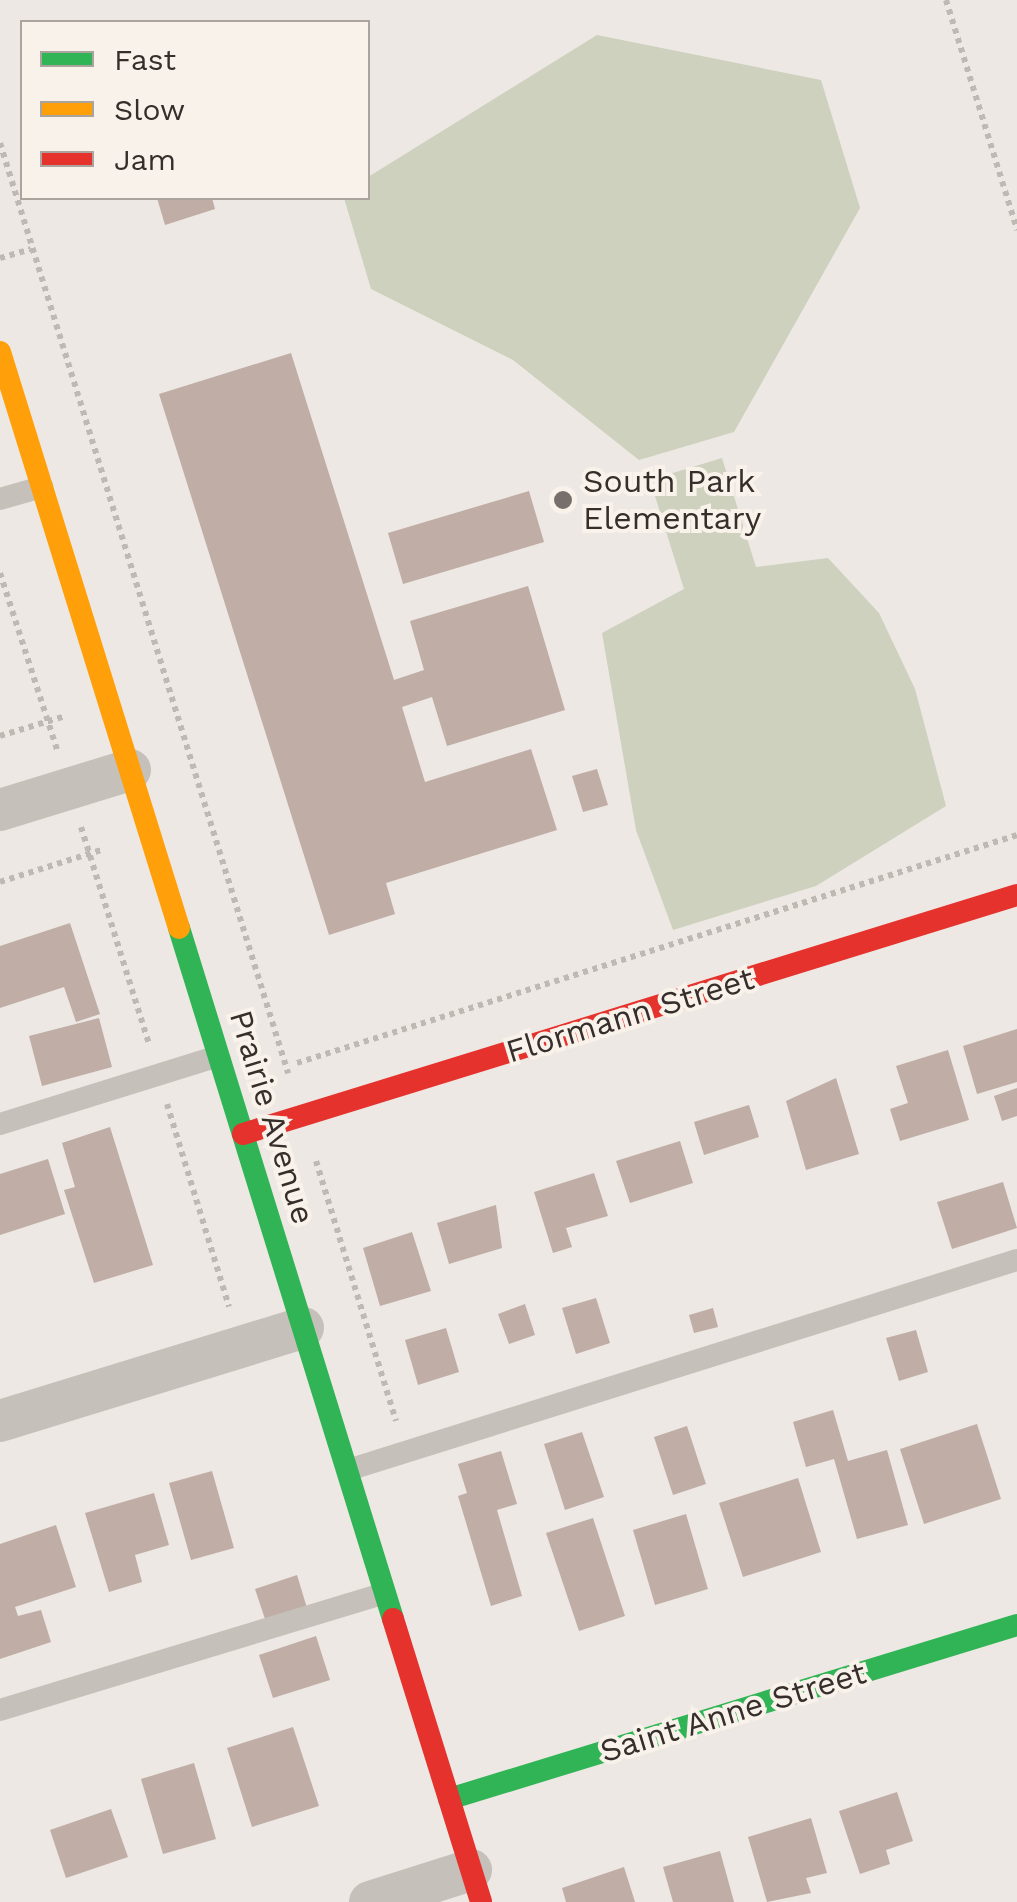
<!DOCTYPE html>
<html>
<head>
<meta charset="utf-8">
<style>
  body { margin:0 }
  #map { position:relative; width:1017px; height:1902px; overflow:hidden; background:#ede8e3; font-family:"Work Sans",sans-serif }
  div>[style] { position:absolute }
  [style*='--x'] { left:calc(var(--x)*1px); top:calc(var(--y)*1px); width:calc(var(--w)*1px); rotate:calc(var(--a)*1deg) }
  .green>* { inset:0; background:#ced1be }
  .building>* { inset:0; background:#bfada6 }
  .path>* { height:6px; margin-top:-3px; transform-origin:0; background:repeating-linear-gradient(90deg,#bfb9b4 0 5px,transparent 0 10px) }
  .lane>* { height:22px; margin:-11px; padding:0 11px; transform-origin:11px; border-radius:11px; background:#c6c0bb }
  .street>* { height:42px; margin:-21px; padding:0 21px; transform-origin:21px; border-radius:21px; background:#c6c0bb }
  .fast>* { height:22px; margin:-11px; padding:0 11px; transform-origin:11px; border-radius:11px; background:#30b455 }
  .slow>* { height:22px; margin:-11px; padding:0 11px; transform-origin:11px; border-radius:11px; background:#ff9f0a }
  .jam>* { height:22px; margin:-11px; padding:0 11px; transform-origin:11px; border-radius:11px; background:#e5322d }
  .dots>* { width:28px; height:28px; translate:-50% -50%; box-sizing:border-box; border:5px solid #f9f2eb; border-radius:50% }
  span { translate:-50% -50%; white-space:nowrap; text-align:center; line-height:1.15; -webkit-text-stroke:8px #f9f2eb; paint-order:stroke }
  .poi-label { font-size:32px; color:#362e2a }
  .left { translate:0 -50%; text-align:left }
  .street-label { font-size:32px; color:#362e2a }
  .legend { position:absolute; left:20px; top:20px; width:350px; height:180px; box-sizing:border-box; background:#f9f2eb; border:2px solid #aba49e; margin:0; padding:12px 18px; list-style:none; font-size:30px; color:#362e2a }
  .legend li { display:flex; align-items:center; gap:20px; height:50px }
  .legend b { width:50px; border:2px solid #aba49e }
</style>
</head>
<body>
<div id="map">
  <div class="green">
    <i style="clip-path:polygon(597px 35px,821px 80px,860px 208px,734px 432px,639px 460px,513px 360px,371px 289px,344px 198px,368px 198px,368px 177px)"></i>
    <i style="clip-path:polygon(722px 458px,756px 567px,828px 558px,879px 613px,915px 689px,946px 806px,816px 886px,673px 930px,636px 830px,602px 633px,684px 589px,650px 480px)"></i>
  </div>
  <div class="building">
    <i style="clip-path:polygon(157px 198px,212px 198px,215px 209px,165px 225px)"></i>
    <i style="clip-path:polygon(291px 353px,394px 680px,424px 670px,410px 621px,528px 586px,565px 710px,447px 746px,432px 697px,402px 707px,425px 782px,531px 749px,557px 830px,386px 883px,395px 914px,329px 935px,159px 394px)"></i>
    <i style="clip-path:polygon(529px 491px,544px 542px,403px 584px,388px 533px)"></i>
    <i style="clip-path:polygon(597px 769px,608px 805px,583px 812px,572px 776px)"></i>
    <i style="clip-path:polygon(70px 923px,100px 1014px,76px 1022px,64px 987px,0 1008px,0 946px)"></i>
    <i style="clip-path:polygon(99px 1018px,112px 1067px,42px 1086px,29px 1036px)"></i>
    <i style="clip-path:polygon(1017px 1029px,1017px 1082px,977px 1094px,963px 1046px)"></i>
    <i style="clip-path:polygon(948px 1050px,969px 1120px,900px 1141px,890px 1109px,908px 1103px,896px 1066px)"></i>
    <i style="clip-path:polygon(836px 1078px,859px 1154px,806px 1170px,786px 1101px)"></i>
    <i style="clip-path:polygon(1017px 1088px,1017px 1116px,1002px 1121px,994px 1096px)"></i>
    <i style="clip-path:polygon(749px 1105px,759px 1137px,704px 1155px,694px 1122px)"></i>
    <i style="clip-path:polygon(110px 1127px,153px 1265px,94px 1283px,64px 1190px,75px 1187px,62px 1143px)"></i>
    <i style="clip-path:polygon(680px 1141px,693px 1183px,630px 1203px,616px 1161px)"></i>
    <i style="clip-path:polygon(48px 1159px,65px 1214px,0 1235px,0 1174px)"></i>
    <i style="clip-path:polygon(594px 1173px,608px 1216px,566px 1228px,572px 1247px,553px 1253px,534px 1192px)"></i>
    <i style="clip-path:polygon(1003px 1182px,1017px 1228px,952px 1249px,937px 1202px)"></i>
    <i style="clip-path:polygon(496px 1205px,502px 1248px,449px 1264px,437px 1223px)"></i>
    <i style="clip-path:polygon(412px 1232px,431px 1291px,380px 1306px,363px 1248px)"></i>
    <i style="clip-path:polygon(596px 1298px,610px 1343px,576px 1354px,562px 1308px)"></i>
    <i style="clip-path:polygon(525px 1304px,535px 1335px,509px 1344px,498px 1314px)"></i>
    <i style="clip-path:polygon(713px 1308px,718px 1327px,694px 1333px,689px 1315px)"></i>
    <i style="clip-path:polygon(446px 1328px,459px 1372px,418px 1385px,405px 1340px)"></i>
    <i style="clip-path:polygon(916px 1330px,928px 1372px,899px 1381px,886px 1338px)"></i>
    <i style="clip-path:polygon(833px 1410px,848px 1461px,887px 1450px,908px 1525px,857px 1539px,834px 1459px,806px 1467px,793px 1422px)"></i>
    <i style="clip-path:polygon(977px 1424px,1001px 1499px,924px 1524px,900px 1449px)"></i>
    <i style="clip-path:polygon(687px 1426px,706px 1484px,673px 1495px,654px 1437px)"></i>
    <i style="clip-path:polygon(582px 1432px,604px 1497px,565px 1510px,544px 1444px)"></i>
    <i style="clip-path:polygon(501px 1451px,517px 1504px,497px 1510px,522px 1596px,491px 1606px,458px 1496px,467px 1493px,458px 1464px)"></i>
    <i style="clip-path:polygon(212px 1471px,234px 1548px,191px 1560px,169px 1483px)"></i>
    <i style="clip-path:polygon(798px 1478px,821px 1552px,743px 1577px,719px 1503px)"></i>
    <i style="clip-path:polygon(154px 1493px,169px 1545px,135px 1555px,142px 1582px,109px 1592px,85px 1513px)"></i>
    <i style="clip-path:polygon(686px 1514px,708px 1589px,655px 1605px,633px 1530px)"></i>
    <i style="clip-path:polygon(593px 1518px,625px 1616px,579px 1631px,546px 1533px)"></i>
    <i style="clip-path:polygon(56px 1525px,76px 1587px,15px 1607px,18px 1616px,41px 1610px,51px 1642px,0 1659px,0 1544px)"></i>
    <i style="clip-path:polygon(297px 1575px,307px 1608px,266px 1622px,255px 1589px)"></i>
    <i style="clip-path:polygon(316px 1636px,330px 1680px,273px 1698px,259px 1655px)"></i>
    <i style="clip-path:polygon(293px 1727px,319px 1806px,252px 1827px,227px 1748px)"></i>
    <i style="clip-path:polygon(194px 1763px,216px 1839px,163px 1854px,141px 1779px)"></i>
    <i style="clip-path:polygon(897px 1792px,913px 1841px,886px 1850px,890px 1864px,860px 1874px,839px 1811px)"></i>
    <i style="clip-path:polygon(111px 1809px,128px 1857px,66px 1878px,50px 1830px)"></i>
    <i style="clip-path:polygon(811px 1818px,827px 1873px,806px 1878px,811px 1893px,767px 1902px,748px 1837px)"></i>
    <i style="clip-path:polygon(720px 1851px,734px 1902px,673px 1902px,663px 1867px)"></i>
    <i style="clip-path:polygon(624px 1867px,635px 1902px,566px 1902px,562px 1888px)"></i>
  </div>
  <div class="path">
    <i style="--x:946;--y:0;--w:241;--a:72.8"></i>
    <i style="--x:0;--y:143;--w:974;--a:72.79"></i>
    <i style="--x:0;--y:258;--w:32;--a:-16"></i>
    <i style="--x:0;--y:573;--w:189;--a:72.1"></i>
    <i style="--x:0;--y:736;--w:69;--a:-16.9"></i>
    <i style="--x:81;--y:827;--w:227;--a:72.6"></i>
    <i style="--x:0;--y:882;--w:109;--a:-17.6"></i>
    <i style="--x:297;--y:1063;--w:755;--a:-17.57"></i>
    <i style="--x:167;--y:1104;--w:212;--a:73"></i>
    <i style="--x:316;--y:1161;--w:272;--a:72.9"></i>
  </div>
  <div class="lane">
    <i style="--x:0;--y:499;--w:44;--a:-15.9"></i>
    <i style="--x:0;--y:1124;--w:228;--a:-17.3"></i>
    <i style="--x:348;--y:1470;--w:701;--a:-17.43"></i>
    <i style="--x:0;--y:1710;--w:401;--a:-16.9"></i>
  </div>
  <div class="street">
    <i style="--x:0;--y:810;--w:136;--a:-17.1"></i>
    <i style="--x:0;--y:1421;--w:317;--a:-17.1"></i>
    <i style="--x:370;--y:1902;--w:106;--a:-17.6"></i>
  </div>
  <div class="fast">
    <i style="--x:179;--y:928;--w:723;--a:72.79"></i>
    <i style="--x:449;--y:1799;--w:594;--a:-17.03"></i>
  </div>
  <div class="slow">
    <i style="--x:0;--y:352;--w:603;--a:72.74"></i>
  </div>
  <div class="jam">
    <i style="--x:243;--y:1134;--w:810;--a:-17.16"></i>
    <i style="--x:393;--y:1619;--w:296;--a:72.7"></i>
  </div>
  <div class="dots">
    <i style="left:563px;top:500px;background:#766f6b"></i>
  </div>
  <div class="poi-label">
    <span class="left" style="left:583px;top:500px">South Park<br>Elementary</span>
  </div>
  <div class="street-label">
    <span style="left:630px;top:1015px;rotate:-17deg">Flormann Street</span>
    <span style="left:272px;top:1117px;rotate:73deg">Prairie Avenue</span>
    <span style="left:733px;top:1712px;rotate:-17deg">Saint Anne Street</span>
  </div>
  <ul class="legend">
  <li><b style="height:12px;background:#30b455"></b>Fast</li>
  <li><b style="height:12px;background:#ff9f0a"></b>Slow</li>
  <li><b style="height:12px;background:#e5322d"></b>Jam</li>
  </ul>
</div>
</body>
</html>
